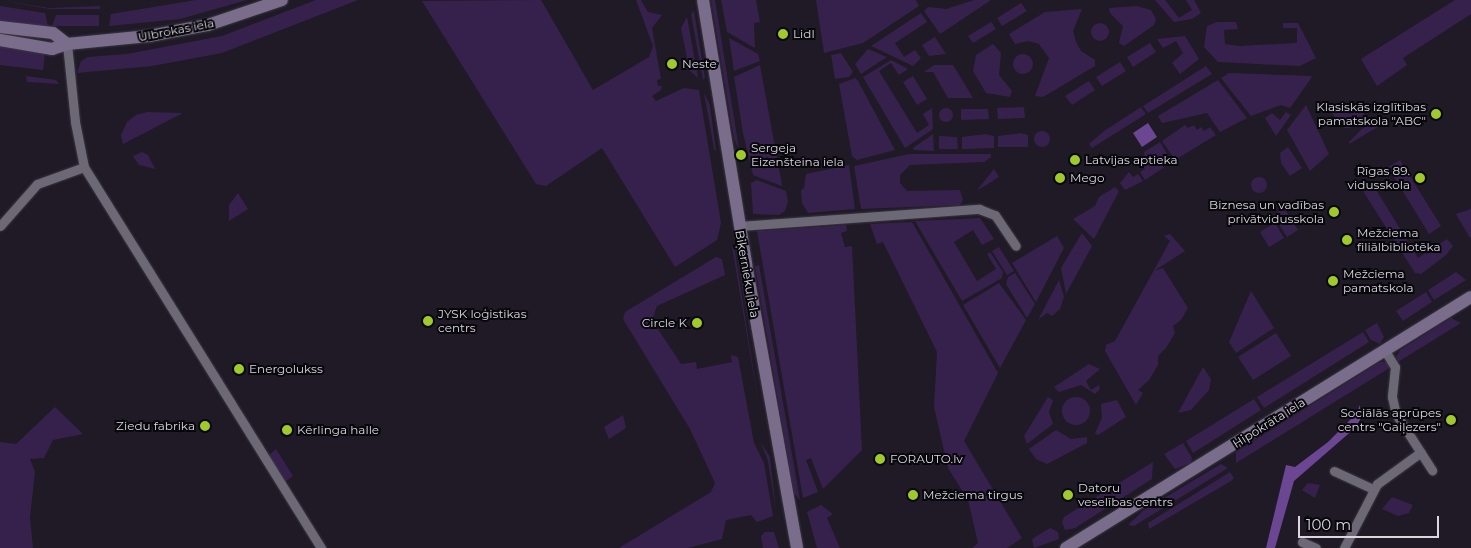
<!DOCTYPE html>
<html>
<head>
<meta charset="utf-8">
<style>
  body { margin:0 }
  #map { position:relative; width:1471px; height:548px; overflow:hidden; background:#1f1a26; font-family:Montserrat,sans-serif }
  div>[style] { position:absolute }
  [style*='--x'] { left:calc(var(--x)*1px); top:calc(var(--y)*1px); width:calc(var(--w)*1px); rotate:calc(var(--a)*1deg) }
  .green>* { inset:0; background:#36214c }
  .round { border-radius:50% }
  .water>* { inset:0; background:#6b4693 }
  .roads { filter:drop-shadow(0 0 1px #3b3741) drop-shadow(0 0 1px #3b3741) }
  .street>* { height:9px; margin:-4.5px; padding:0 4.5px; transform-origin:4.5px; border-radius:4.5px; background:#6d6876 }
  .secondary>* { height:12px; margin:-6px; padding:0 6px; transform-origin:6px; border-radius:6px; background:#7a6d8c }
  .dots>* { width:14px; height:14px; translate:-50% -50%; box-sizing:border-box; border:2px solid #08070b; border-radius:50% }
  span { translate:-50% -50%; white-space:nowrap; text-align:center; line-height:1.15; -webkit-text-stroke:4px #08070b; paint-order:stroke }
  .street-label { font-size:12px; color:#dad7df }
  .poi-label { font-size:12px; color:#dad7df }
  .left { translate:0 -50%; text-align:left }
  .right { translate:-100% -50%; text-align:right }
  .scale { position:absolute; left:1298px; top:516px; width:141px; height:22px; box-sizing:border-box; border:2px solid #dad7df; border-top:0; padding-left:6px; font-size:15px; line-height:18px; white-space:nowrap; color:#dad7df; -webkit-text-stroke:4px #08070b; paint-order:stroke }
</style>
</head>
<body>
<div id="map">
  <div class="green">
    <i style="clip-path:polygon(0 0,49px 8px,100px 6px,100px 9px,49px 9px)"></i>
    <i style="clip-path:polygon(196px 0,247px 0,180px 19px,109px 26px,111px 14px)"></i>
    <i style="clip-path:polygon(316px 0,358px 0,222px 53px,152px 66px,77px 73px,81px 61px,88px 57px,127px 54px,222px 36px)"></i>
    <i style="clip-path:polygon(541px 0,593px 90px,649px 57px,653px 46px,636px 0,641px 0,648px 12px,662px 15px,652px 28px,661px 79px,657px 80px,658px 86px,662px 86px,661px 90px,652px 96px,656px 101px,684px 88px,699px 90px,721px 223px,717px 240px,675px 267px,602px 148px,546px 186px,536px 184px,422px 1px)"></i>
    <i style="clip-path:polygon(711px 0,715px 0,739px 149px,734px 139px)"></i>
    <i style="clip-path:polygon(721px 0,756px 0,760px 22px,754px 23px,755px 48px,727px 32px)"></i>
    <i style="clip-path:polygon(816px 0,916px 0,919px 6px,863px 43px,824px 53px)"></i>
    <i style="clip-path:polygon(974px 0,991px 0,940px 34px,924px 11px,928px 7px,946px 9px)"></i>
    <i style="clip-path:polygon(1155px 0,1165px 0,1179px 18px,1192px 10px,1186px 0,1194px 0,1201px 13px,1192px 19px,1174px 22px)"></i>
    <i style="clip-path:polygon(1455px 0,1471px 0,1471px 14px,1403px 58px,1407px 65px,1377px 86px,1361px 59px)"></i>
    <i style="clip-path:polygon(1021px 3px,1027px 11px,1002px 26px,997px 18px)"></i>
    <i style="clip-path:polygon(0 6px,45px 13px,48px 26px,0 22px)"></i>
    <i style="clip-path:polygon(1137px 6px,1151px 10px,1156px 19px,1154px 25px,1124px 46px,1119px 43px,1123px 26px,1110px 13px,1109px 8px)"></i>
    <i style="clip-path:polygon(1082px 9px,1073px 31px,1076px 42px,1081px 51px,1095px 60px,1095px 66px,1043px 97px,1035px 96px,1049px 58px,1039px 44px,1028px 41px,1015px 44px,1009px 34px,1045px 12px)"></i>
    <i style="clip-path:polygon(694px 11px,705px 78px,703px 80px,691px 14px)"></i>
    <i style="clip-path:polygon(921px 13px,927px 22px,895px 43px,904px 57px,915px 50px,921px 58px,913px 66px,871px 46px)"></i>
    <i style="clip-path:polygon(56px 15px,99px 15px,99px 26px,52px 26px)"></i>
    <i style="clip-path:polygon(687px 17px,698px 78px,689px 70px,685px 48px,681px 28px)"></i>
    <i style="clip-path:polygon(991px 22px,996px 29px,973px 43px,968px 36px)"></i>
    <i style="clip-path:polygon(1217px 22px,1236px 22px,1238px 29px,1224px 30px,1225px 44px,1239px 46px,1297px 43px,1297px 28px,1283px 28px,1283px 23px,1298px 23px,1316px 58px,1300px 66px,1218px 62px,1204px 47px,1207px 26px)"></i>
    <i class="round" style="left:1091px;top:23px;width:18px;height:18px"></i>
    <i style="clip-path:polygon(1185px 36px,1199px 59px,1180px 74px,1172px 63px,1183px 53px,1176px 41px,1163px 48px,1157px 39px)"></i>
    <i style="clip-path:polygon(935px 37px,946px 54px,929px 56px,922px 45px)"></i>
    <i style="clip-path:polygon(729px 38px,758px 54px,760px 61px,734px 71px)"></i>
    <i style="clip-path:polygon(1150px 43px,1156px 52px,1133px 67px,1127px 57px)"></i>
    <i style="clip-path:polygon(993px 44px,1001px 53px,999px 75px,1012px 91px,1010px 97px,986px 93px,973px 71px,976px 55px)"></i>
    <i style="clip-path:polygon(0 46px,45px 54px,43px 70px,0 65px)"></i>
    <i style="clip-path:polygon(868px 49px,887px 57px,861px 74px,855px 64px)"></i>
    <i style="clip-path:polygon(841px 53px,853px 72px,849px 77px,835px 79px,831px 55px)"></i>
    <i class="round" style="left:1013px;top:54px;width:20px;height:20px"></i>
    <i style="clip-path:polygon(891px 60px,908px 69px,899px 75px,891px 63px,879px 71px,917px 133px,929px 125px,923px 114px,932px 108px,933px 129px,905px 148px,863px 77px)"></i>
    <i style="clip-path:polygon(1120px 62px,1126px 71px,1102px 86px,1096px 77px)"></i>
    <i style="clip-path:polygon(760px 65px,782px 185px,782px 186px,753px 175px,743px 133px,734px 77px)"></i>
    <i style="clip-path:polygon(934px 65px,953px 65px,973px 98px,948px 98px,933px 72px,924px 72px)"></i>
    <i style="clip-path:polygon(1206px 66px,1212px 74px,1148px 113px,1143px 106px)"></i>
    <i style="clip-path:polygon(1229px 73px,1311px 76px,1312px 77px,1290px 108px,1281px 105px,1251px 116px,1221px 78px)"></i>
    <i style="clip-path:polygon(26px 76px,56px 80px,59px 84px,27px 82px)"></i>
    <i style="clip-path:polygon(913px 76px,927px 99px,917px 105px,903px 82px)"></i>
    <i style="clip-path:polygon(855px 78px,858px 81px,895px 150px,857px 160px,852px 156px,839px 84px)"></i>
    <i style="clip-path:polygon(1218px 80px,1247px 118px,1220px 132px,1207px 113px,1162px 123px,1158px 116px)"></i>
    <i style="clip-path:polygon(1089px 81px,1095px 90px,1072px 105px,1065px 96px)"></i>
    <i style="clip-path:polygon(704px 93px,710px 105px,716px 151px,714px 149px)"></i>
    <i style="clip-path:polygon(1306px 105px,1329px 154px,1310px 171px,1287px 130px)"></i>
    <i style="clip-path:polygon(1336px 105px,1360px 106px,1366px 118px,1350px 128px,1344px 128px,1330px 111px)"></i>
    <i style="clip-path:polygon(1024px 107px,1025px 118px,998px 119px,997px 108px)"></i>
    <i style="clip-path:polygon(1141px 107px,1146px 114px,1092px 148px,1089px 144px,1104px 131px)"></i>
    <i class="round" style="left:939px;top:108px;width:14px;height:14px"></i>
    <i style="clip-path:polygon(961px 109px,988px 109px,989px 119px,961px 120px)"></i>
    <i style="clip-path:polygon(147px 112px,183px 113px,123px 144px,121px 135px,127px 122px,136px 115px)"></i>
    <i style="clip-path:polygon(1286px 112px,1291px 115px,1276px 136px,1265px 118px,1272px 113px,1280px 120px)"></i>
    <i style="clip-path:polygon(1373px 118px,1381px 125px,1349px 144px,1349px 142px)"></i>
    <i style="clip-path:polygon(1185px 125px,1188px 128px,1194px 125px,1197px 130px,1201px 127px,1204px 131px,1210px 127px,1216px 135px,1175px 160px,1162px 141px)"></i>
    <i class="round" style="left:1034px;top:131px;width:16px;height:16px"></i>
    <i style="clip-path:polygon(1021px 133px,1028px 135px,1028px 147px,998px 147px,998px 136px)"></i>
    <i style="clip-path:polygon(933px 134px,934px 151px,914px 150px,913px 148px)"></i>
    <i style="clip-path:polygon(985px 134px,994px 136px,994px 148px,962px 149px,962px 137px)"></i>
    <i style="clip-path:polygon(939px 136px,957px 137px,958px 149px,939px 149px)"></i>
    <i style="clip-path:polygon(1160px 142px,1172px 162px,1145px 180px,1140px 172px,1145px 169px,1142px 164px,1145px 162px,1144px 152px)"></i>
    <i style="clip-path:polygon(1288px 147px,1302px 168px,1290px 176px,1281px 163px,1280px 153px)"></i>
    <i style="clip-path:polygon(142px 152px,148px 155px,155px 169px,139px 165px,133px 156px)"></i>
    <i style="clip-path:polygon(909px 154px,991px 154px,991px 157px,984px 162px,910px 165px,900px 175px,900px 183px,907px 191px,960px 190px,963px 200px,960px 205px,861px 209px,854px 166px)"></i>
    <i style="clip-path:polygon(1400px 160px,1441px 226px,1429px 234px,1388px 167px)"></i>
    <i style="clip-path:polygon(849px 165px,855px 209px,808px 213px,802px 203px,801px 190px,804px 188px,806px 174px)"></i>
    <i style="clip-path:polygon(994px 169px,999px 177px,978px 190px,978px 189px)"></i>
    <i style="clip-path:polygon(1129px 172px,1133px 177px,1138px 174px,1143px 181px,1125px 190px,1120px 183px)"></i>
    <i class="round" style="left:1251px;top:177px;width:16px;height:16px"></i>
    <i style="clip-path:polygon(757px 180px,786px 191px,788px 201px,785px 211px,779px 215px,753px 214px,751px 183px)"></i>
    <i style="clip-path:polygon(1370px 180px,1418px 258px,1447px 239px,1453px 246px,1446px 255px,1421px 274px,1415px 273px,1363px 191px,1364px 185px)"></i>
    <i style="clip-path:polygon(1115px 187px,1119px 191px,1094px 239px,1073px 219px,1095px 206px,1099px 197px)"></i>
    <i style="clip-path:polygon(238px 193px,248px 209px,229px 221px,229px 205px)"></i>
    <i style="clip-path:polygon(1284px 208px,1298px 230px,1287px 237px,1273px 215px)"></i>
    <i style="clip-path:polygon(1471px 209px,1471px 237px,1470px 238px,1456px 214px)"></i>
    <i style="clip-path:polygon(980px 218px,994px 239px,982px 245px,973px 230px,954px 242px,977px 281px,996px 269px,987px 254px,990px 252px,1003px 272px,1002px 278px,962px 301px,915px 221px)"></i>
    <i style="clip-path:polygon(912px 222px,998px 373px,964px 441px,1022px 538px,1007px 548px,972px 548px,978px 543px,968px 500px,948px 468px,934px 407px,937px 352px,883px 242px,877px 244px,870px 224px)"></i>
    <i style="clip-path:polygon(1275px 223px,1284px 238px,1269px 247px,1260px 232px)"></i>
    <i style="clip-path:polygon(846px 225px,847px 231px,841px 233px,845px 247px,852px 246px,862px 450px,823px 489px,811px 458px,806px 460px,818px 492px,803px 498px,757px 231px)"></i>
    <i style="clip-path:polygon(1082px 233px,1092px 246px,1066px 294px,1061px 268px)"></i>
    <i style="clip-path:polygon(1170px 234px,1185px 251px,1154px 271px,1163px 268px,1188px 308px,1181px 320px,1173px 326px,1175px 333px,1166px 348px,1158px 356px,1158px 365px,1149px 380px,1138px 390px,1143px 393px,1136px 405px,1105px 351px,1106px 345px,1115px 341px,1170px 241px,1164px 236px)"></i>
    <i style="clip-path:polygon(1057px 236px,1064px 248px,1036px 302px,1012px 263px)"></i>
    <i style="clip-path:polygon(732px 246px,734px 246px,762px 426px,762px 425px)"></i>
    <i style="clip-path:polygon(999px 247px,1014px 271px,1007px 275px,992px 251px)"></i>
    <i style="clip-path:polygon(716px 257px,722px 259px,725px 275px,657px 306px,652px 320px,681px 364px,696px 362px,697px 369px,732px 362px,731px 355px,738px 357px,754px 443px,764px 463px,773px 516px,757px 522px,751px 515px,726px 520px,722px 539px,688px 548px,619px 548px,711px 492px,715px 483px,690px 429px,623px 319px,625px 312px)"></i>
    <i style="clip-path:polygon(759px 265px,800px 500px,794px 493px,755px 266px)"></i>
    <i style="clip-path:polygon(1456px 272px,1466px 280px,1434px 300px,1428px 290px)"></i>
    <i style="clip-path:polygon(1015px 273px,1035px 304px,1027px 318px,1006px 284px,1008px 277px)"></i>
    <i style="clip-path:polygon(1059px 280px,1064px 297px,1060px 309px,1052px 316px,1047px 313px,1038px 320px)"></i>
    <i style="clip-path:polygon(999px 283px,1026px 320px,1000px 368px,963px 305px)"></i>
    <i style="clip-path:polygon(1251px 291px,1274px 328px,1236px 353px,1229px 342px)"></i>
    <i style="clip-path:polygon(1426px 292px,1432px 302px,1403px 321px,1396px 311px)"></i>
    <i style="clip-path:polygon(1451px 318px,1461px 323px,1398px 362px,1396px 357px,1400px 350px)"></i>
    <i style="clip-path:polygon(1377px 323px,1384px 337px,1380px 344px,1371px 340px,1365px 330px)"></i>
    <i style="clip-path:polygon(1363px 332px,1369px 342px,1264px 408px,1257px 397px)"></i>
    <i style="clip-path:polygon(1276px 333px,1291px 356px,1253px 380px,1238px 357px)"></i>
    <i style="clip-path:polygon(1380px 362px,1388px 362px,1391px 367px,1236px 463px,1236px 452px)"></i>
    <i style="clip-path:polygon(1089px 364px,1100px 369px,1086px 381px,1091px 390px,1099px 385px,1100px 389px,1095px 394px,1081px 385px,1059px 392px,1054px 387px)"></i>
    <i style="clip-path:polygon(1203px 367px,1211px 379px,1209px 390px,1191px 410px,1178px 413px)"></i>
    <i class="round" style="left:1062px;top:397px;width:28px;height:28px"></i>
    <i style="clip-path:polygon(1048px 397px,1053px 400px,1049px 412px,1053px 424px,1027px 444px,1024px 436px)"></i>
    <i style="clip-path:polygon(1254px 399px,1261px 410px,1193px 453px,1186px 441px)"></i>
    <i style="clip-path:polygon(1117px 400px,1126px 417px,1098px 435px,1095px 433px,1102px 418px,1101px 404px)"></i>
    <i style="clip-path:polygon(55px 407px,83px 434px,53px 440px,44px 458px,30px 459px,35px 472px,30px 517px,33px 548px,0 548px,0 442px,16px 444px)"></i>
    <i style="clip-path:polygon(623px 415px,626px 428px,609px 439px,604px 427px)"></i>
    <i style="clip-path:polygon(1056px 430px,1071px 439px,1087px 437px,1087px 443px,1047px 464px,1036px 459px,1029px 449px)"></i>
    <i style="clip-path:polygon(761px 443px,770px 457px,776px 512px,768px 461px)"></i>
    <i style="clip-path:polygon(1183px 443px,1192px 458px,1191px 463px,1175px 469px,1164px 454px)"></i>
    <i style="clip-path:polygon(276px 449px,293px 476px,285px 482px,269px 455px)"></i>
    <i style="clip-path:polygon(1153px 462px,1152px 479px,1075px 528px,1065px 530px,1062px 522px,1064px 517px)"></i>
    <i style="clip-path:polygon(1221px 464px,1228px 468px,1134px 526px,1128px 525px,1144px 510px)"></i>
    <i style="clip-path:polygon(1230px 472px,1234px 478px,1231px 481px,1149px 529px,1148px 523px)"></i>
    <i style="clip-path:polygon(1308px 483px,1320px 485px,1315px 498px,1302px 490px)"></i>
    <i style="clip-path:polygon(1392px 497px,1413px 505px,1409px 513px,1398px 516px,1382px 509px)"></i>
    <i style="clip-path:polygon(821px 505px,833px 514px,827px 518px,840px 548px,817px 548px,807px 512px)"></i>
    <i style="clip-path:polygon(1050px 528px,1058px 532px,1059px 539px,1034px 548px,1032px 539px)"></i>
    <i style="clip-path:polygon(765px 532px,774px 532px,779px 548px,763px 548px,761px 536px)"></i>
  </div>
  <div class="water">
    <i style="clip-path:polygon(1148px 123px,1157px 137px,1142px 147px,1133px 133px)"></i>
    <i style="clip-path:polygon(1360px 405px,1360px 420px,1355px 428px,1294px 481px,1275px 548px,1266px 548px,1286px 465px,1295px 467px,1328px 442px,1356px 414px)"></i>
  </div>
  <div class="roads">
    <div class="street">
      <i style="--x:67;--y:44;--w:78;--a:84.1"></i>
      <i style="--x:75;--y:122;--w:46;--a:78.7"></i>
      <i style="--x:84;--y:167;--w:449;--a:58.1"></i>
      <i style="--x:0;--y:226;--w:56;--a:-48.6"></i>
      <i style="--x:37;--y:184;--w:50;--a:-19.9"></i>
      <i style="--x:739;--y:226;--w:241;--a:-4.1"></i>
      <i style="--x:979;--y:209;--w:17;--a:21"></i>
      <i style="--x:995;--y:215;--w:37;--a:56"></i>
      <i style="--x:1385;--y:351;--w:19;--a:58"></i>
      <i style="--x:1395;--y:367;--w:30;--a:96"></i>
      <i style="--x:1392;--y:397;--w:17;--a:77"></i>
      <i style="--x:1396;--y:414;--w:67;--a:57.3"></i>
      <i style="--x:1334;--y:471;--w:43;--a:24.8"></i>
      <i style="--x:1302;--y:542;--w:15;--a:23"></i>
      <i style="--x:1344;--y:548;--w:72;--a:-62.7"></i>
      <i style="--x:1377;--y:484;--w:54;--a:-36"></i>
    </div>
    <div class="secondary">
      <i style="--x:703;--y:0;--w:267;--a:80.7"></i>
      <i style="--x:746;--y:264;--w:289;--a:79.8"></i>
      <i style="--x:0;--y:27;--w:53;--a:6.5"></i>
      <i style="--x:53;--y:33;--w:18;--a:38"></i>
      <i style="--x:0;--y:40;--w:53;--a:9.8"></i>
      <i style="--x:52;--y:49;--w:16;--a:-18"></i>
      <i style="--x:67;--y:44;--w:82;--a:-5.6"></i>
      <i style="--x:149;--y:36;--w:60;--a:-10.6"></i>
      <i style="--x:208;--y:25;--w:78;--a:-18.7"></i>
      <i style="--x:1066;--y:548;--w:476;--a:-31.8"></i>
    </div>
  </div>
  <div class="dots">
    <i style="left:783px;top:34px;background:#a0ca2c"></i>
    <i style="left:672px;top:64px;background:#a0ca2c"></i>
    <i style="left:1436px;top:114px;background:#a0ca2c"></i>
    <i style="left:741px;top:155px;background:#a0ca2c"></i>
    <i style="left:1075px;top:160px;background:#a0ca2c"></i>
    <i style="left:1060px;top:178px;background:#a0ca2c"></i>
    <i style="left:1420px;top:178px;background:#a0ca2c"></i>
    <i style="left:1334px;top:212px;background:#a0ca2c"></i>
    <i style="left:1347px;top:240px;background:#a0ca2c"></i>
    <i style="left:1333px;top:281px;background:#a0ca2c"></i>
    <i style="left:428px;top:321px;background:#a0ca2c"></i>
    <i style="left:697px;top:323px;background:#a0ca2c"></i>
    <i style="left:239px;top:369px;background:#a0ca2c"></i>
    <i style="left:1451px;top:420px;background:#a0ca2c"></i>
    <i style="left:205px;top:426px;background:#a0ca2c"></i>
    <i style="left:287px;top:430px;background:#a0ca2c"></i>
    <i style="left:880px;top:459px;background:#a0ca2c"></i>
    <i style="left:913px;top:495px;background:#a0ca2c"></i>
    <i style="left:1068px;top:495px;background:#a0ca2c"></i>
  </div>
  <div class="street-label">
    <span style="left:176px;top:30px;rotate:-11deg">Ulbrokas iela</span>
    <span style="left:747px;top:274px;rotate:80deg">Biķernieku iela</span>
    <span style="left:1269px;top:423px;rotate:-32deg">Hipokrāta iela</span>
  </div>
  <div class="poi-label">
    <span class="left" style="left:793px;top:34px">Lidl</span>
    <span class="left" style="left:682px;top:64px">Neste</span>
    <span class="right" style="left:1426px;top:114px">Klasiskās izglītības<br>pamatskola "ABC"</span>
    <span class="left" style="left:751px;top:155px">Sergeja<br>Eizenšteina iela</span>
    <span class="left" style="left:1085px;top:160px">Latvijas aptieka</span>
    <span class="right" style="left:1410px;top:178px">Rīgas 89.<br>vidusskola</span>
    <span class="left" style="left:1070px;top:178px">Mego</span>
    <span class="right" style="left:1324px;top:212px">Biznesa un vadības<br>privātvidusskola</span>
    <span class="left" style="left:1357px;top:240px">Mežciema<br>filiālbibliotēka</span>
    <span class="left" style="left:1343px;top:281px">Mežciema<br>pamatskola</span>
    <span class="left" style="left:438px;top:321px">JYSK loģistikas<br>centrs</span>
    <span class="right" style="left:687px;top:323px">Circle K</span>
    <span class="left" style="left:249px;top:369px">Energolukss</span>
    <span class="right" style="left:1441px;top:420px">Sociālās aprūpes<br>centrs "Gaiļezers"</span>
    <span class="right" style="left:195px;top:426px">Ziedu fabrika</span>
    <span class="left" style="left:297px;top:430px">Kērlinga halle</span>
    <span class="left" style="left:890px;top:459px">FORAUTO.lv</span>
    <span class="left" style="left:1078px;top:495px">Datoru<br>veselības centrs</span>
    <span class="left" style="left:923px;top:495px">Mežciema tirgus</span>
  </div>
  <div class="scale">100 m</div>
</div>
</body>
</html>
